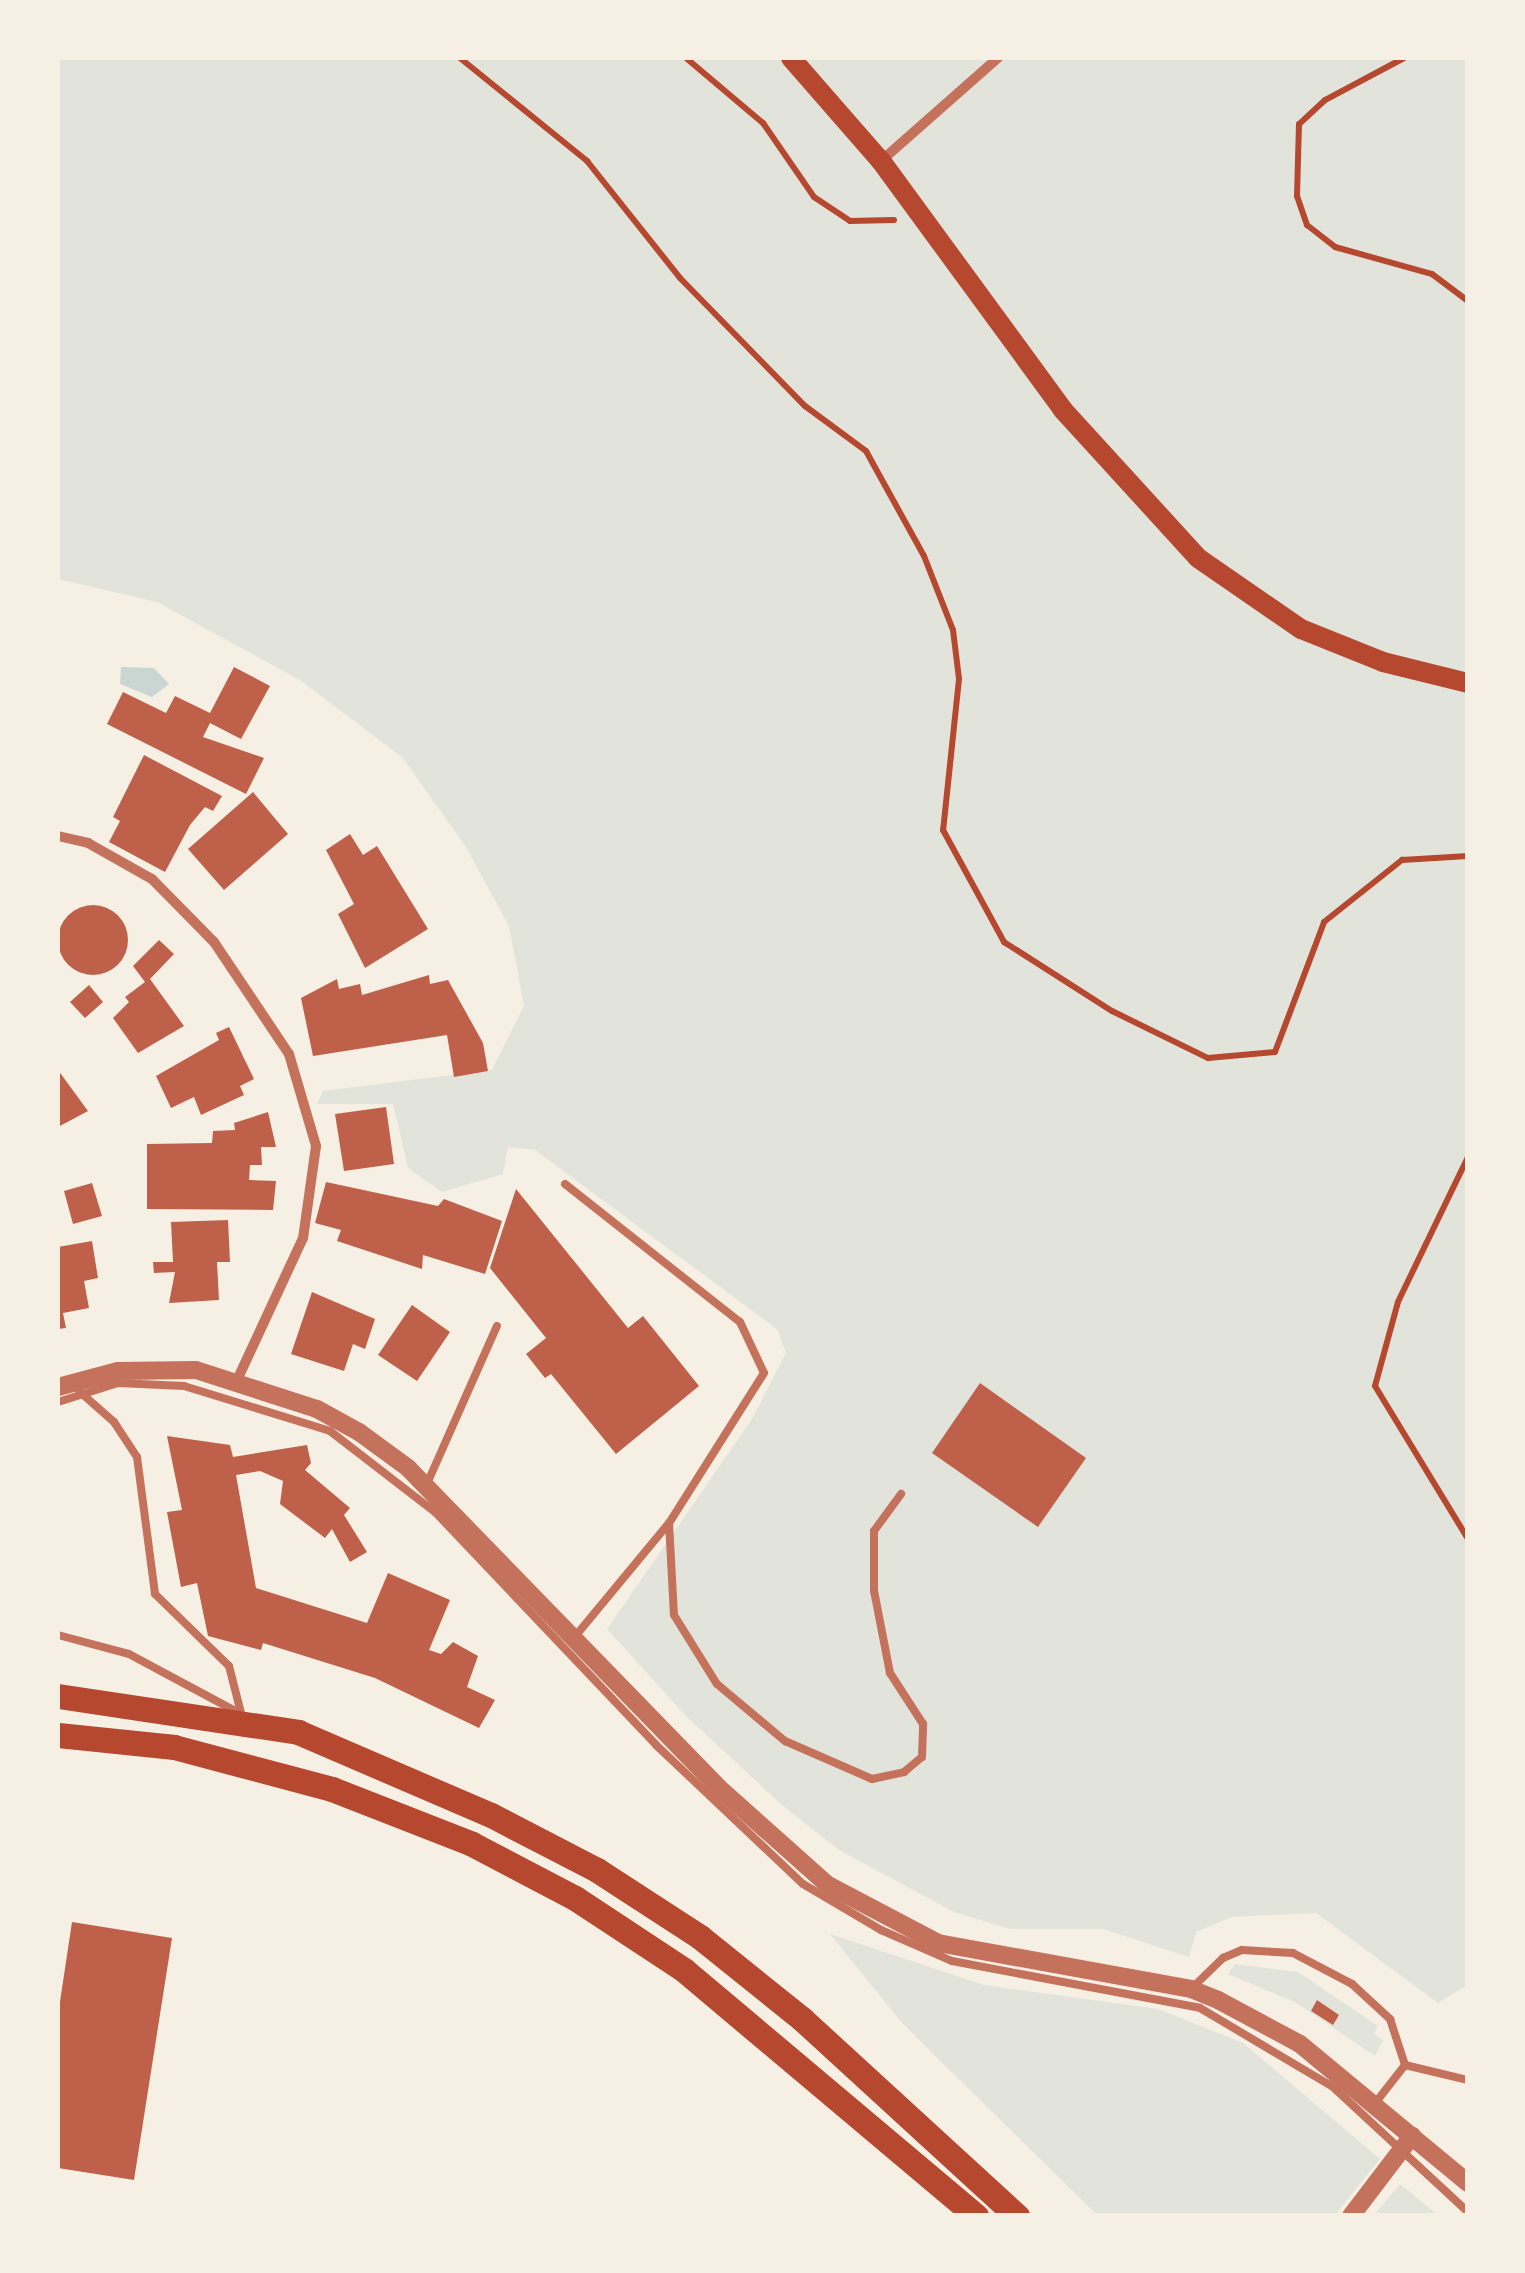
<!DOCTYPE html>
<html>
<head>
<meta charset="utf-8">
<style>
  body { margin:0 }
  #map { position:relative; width:1525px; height:2273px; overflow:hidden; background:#f6efe4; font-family:"Roboto Condensed",sans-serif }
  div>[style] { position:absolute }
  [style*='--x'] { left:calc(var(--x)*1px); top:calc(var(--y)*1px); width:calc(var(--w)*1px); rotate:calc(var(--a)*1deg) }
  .green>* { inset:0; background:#e2e4dc }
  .water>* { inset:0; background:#c9d6d2 }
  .building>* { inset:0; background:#bf614a }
  .round { border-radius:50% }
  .path>* { height:6px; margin:-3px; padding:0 3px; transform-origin:3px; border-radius:3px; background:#b5482f }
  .service>* { height:8px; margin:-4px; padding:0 4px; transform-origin:4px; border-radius:4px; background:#c5725c }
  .minor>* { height:10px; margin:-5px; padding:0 5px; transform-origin:5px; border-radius:5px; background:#c5725c }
  .tertiary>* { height:18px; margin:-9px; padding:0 9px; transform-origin:9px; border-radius:9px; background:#c5725c }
  .secondary>* { height:20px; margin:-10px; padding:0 10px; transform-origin:10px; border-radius:10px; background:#b5482f }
  .trunk>* { height:25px; margin:-12.5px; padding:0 12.5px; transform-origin:12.5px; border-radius:12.5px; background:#b5482f }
  span { translate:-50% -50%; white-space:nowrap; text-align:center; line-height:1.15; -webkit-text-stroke:9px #f6efe4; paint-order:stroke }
  .frame { position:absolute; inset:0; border:60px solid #f6efe4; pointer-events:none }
</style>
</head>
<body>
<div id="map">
  <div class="green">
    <i style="clip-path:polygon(58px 58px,1467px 58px,1467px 1985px,1438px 2003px,1316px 1913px,1232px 1917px,1196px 1932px,1189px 1957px,1103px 1929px,1010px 1929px,954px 1912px,839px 1850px,782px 1805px,686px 1716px,607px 1629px,752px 1419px,786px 1353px,777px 1329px,535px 1150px,508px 1147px,503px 1174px,442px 1192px,408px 1168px,393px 1104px,317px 1104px,323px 1091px,492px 1070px,524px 1006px,509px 926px,466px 847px,402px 757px,300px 680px,157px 602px,58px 579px)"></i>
    <i style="clip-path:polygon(830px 1934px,984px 1985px,1158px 2009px,1243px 2043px,1380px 2159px,1335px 2215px,1097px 2215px,903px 2024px)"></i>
    <i style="clip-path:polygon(1235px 1964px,1298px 1972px,1378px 2026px,1374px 2034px,1383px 2040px,1375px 2056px,1295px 2002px,1228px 1974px)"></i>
    <i style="clip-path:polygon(1400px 2184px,1438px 2215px,1374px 2215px)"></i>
  </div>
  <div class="water">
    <i style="clip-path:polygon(121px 667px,154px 668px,169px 684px,152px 697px,120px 684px)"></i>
  </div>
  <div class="building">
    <i style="clip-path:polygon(234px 667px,270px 686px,241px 739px,210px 723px,203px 737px,264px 758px,246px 794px,107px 724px,123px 692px,166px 713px,175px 696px,210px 713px)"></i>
    <i style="clip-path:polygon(144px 755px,222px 796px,213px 811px,205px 807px,190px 825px,165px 872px,109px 842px,120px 821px,113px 817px)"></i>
    <i style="clip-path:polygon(253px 792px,288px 834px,224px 890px,188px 849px)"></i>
    <i style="clip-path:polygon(350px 834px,363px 855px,377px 846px,428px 929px,365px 968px,338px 914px,354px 904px,326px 850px)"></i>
    <i class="round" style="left:58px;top:905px;width:70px;height:70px"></i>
    <i style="clip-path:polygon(159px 940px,174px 954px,150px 979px,184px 1026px,138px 1053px,113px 1018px,129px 1002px,125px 997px,145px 982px,133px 966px)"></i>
    <i style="clip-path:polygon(429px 975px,430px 984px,448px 980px,483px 1043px,488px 1071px,454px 1077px,447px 1035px,313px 1056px,301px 998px,337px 979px,339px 989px,360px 984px,362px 995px)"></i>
    <i style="clip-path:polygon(89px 985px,103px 1002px,85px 1018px,70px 1002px)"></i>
    <i style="clip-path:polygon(229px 1027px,254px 1079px,240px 1086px,244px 1095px,201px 1115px,194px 1097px,171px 1108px,156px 1076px,219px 1040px,216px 1033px)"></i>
    <i style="clip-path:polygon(58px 1070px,88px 1111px,58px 1127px)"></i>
    <i style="clip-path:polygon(386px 1107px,394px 1164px,344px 1171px,335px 1114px)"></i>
    <i style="clip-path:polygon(268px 1112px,276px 1147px,261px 1147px,262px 1165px,250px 1165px,249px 1180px,276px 1181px,273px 1210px,147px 1209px,147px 1144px,212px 1143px,213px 1131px,235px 1130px,234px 1123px)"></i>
    <i style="clip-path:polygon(326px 1182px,438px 1206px,444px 1199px,502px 1221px,485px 1274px,423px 1255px,422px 1269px,337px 1241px,341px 1230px,315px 1223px)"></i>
    <i style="clip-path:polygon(92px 1183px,102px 1216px,73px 1224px,64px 1191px)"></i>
    <i style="clip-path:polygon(516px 1189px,628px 1328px,643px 1316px,699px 1386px,616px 1454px,551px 1374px,545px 1378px,526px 1354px,546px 1338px,490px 1268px)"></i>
    <i style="clip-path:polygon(228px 1220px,230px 1262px,217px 1262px,219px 1300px,169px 1303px,175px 1272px,154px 1273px,153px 1262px,173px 1262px,171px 1222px)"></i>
    <i style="clip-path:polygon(92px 1241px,98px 1278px,84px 1281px,89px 1308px,63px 1313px,66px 1328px,58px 1329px,58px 1247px)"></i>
    <i style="clip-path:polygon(312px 1292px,375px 1319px,365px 1349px,353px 1344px,344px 1371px,291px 1354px)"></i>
    <i style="clip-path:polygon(412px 1305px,450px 1332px,417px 1381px,378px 1355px)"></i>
    <i style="clip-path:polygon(980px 1383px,1086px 1458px,1038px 1527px,932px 1453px)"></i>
    <i style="clip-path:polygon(167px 1436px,230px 1445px,233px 1457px,307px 1445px,311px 1463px,305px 1470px,350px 1508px,344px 1515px,367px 1552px,350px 1562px,332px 1529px,325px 1538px,280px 1504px,283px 1481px,260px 1471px,236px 1475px,256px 1588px,367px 1623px,388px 1573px,450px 1600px,429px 1650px,441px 1654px,453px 1642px,478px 1656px,467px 1687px,495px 1700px,479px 1728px,375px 1678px,263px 1643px,261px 1650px,208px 1636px,197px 1583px,181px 1587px,167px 1512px,182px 1510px)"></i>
    <i style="clip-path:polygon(72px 1922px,172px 1938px,134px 2180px,58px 2168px,58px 2015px)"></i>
    <i style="clip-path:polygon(1317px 2000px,1339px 2015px,1333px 2025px,1311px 2011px)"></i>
  </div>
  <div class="path">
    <i style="--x:460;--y:58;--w:164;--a:39"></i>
    <i style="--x:587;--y:161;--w:149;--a:51.5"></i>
    <i style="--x:680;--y:278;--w:179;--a:45.7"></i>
    <i style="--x:805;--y:406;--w:76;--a:36.4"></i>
    <i style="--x:866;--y:451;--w:120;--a:61.1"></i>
    <i style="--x:924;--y:556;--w:79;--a:68.6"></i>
    <i style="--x:953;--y:630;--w:49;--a:83"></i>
    <i style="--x:959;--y:679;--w:152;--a:96"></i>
    <i style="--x:943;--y:830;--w:128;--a:61.4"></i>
    <i style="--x:1004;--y:942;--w:128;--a:32.6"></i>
    <i style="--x:1112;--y:1011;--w:107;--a:26.1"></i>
    <i style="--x:1208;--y:1058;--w:67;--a:-5.1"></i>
    <i style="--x:1275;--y:1052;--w:139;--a:-69.3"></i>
    <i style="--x:1324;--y:922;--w:100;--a:-38.5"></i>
    <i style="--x:1402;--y:860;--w:66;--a:-3.5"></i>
    <i style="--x:686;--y:58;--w:101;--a:40.2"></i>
    <i style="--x:763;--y:123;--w:90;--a:55.4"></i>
    <i style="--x:814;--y:197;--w:43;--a:33.7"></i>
    <i style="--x:850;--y:221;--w:44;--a:-1.3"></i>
    <i style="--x:1404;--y:58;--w:89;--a:152"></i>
    <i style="--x:1325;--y:100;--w:35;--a:137"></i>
    <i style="--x:1299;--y:124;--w:72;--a:91.6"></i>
    <i style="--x:1297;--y:196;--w:31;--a:71"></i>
    <i style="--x:1307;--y:225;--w:36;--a:38"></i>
    <i style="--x:1335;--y:247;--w:101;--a:15.6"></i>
    <i style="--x:1432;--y:274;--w:45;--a:36.9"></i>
    <i style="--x:1468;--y:1157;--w:161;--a:115.8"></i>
    <i style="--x:1398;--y:1302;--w:87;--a:105.3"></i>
    <i style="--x:1375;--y:1386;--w:179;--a:58.7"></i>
  </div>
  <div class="service">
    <i style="--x:565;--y:1184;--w:223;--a:38.3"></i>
    <i style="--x:740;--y:1322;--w:56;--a:64.8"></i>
    <i style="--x:764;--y:1373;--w:178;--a:122.3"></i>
    <i style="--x:669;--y:1523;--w:149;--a:129.6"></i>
    <i style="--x:80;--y:1392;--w:45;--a:41.4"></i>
    <i style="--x:114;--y:1422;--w:42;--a:56.7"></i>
    <i style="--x:137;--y:1457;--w:138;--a:82.5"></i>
    <i style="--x:155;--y:1594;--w:103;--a:44.2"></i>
    <i style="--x:229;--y:1666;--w:53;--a:75.7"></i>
    <i style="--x:58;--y:1402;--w:63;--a:-17.6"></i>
    <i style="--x:118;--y:1383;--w:66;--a:2.6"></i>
    <i style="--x:184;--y:1386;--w:153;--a:17.1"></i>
    <i style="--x:330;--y:1431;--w:134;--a:37.7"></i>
    <i style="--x:436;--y:1513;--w:320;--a:46.5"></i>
    <i style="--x:656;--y:1745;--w:202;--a:43.4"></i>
    <i style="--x:803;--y:1884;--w:91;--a:30.5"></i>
    <i style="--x:881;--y:1930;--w:77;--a:23.6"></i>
    <i style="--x:952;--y:1961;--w:252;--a:10.7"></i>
    <i style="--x:1200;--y:2008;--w:155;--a:30.7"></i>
    <i style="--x:1333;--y:2087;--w:184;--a:42.8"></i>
    <i style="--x:426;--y:1486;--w:175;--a:-66.1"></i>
    <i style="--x:669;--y:1523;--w:92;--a:86.9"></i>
    <i style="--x:674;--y:1615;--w:81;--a:58.1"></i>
    <i style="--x:717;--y:1684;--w:89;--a:40"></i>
    <i style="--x:785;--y:1741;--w:95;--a:23.6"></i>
    <i style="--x:872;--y:1779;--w:33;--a:-12"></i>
    <i style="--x:904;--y:1772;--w:23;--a:-40"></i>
    <i style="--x:922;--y:1757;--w:33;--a:-88"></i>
    <i style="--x:923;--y:1724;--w:61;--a:-122.9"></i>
    <i style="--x:890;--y:1673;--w:84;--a:-101"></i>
    <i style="--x:874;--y:1591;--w:60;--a:-90"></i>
    <i style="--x:874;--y:1531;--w:46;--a:-53.9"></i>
    <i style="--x:58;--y:1635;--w:73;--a:15"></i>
    <i style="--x:129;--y:1654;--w:123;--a:28.2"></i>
    <i style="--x:1191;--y:1989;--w:45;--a:-44.1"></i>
    <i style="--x:1223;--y:1958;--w:21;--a:-23"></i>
    <i style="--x:1242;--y:1950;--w:51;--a:3.4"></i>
    <i style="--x:1293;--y:1953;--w:67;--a:27.7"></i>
    <i style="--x:1352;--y:1984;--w:52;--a:42.6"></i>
    <i style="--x:1390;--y:2019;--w:48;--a:71.9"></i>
    <i style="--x:1376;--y:2102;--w:47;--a:-51.9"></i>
    <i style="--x:1405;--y:2065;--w:65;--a:13.4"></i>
  </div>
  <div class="minor">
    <i style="--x:881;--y:161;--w:156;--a:-41.4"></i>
    <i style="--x:58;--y:836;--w:31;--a:13"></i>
    <i style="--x:88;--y:843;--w:73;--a:29.4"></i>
    <i style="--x:152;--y:879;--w:88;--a:45.5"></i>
    <i style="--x:214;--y:942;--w:135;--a:56.2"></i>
    <i style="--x:289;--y:1054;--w:96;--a:73.6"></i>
    <i style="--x:316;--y:1146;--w:93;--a:98"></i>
    <i style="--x:303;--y:1238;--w:157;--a:114.9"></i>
  </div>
  <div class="tertiary">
    <i style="--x:58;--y:1387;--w:62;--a:-14.9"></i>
    <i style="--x:118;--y:1371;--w:78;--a:-0.7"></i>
    <i style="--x:196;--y:1370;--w:127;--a:17.9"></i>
    <i style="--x:317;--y:1409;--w:48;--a:28.7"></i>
    <i style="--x:359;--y:1432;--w:61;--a:36.3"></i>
    <i style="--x:408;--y:1468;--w:446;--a:45.8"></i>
    <i style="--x:719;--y:1788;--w:146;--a:41.7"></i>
    <i style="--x:828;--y:1885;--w:124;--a:27.8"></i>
    <i style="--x:938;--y:1943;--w:257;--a:10.3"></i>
    <i style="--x:1191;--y:1989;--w:29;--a:22"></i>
    <i style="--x:1218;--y:2000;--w:93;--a:28.2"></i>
    <i style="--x:1300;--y:2044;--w:218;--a:39.6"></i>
    <i style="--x:1351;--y:2216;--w:101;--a:-52.7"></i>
  </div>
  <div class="secondary">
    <i style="--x:791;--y:58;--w:137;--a:48.9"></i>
    <i style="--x:881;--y:161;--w:308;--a:53.8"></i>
    <i style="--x:1063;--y:410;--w:200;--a:47.6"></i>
    <i style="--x:1198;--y:558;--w:125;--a:34.6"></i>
    <i style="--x:1301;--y:629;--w:88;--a:21.9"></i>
    <i style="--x:1383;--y:662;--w:88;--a:13.9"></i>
  </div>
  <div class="trunk">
    <i style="--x:58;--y:1696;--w:243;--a:8.5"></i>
    <i style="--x:298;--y:1732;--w:210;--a:23.3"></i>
    <i style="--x:491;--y:1815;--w:119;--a:27.4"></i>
    <i style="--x:597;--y:1870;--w:123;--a:33"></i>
    <i style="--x:700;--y:1937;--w:131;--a:38.8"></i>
    <i style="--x:802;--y:2019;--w:292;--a:42.5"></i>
    <i style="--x:58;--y:1735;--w:117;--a:5.9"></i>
    <i style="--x:174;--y:1747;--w:163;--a:14.9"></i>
    <i style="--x:332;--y:1789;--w:150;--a:21.4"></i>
    <i style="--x:472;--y:1844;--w:116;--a:27.7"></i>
    <i style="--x:575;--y:1898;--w:131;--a:33.4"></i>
    <i style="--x:684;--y:1970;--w:382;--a:40.1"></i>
  </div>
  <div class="frame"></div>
</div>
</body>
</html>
